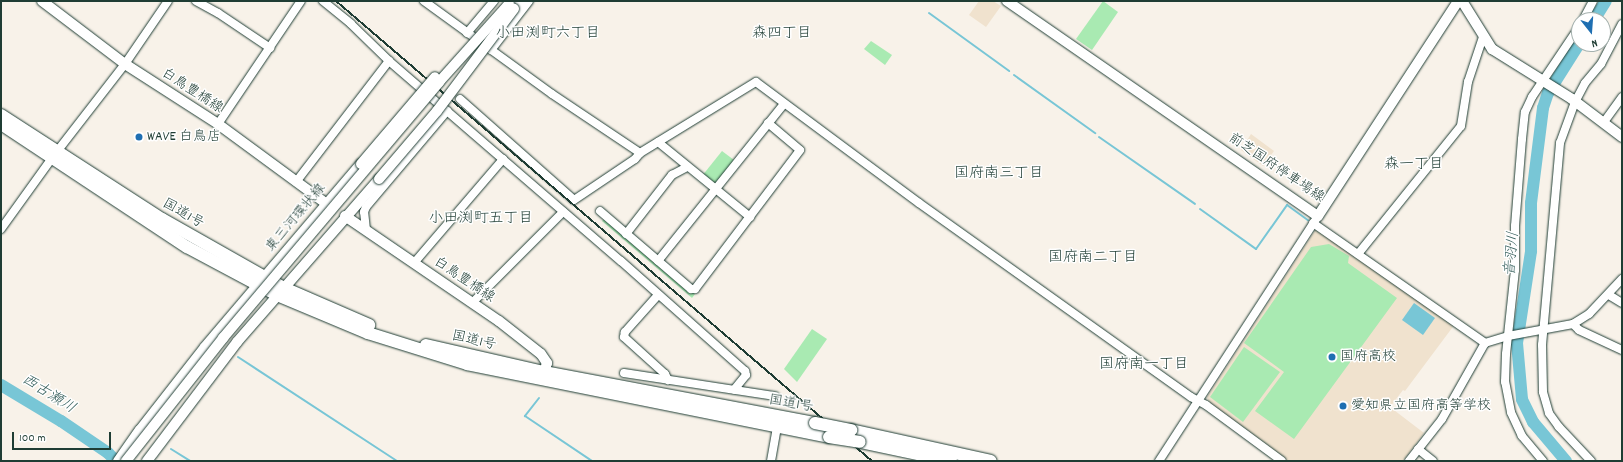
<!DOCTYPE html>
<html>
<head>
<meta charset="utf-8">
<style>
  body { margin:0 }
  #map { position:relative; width:1623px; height:462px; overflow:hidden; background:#f8f2e9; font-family:Dekko,"Klee One",sans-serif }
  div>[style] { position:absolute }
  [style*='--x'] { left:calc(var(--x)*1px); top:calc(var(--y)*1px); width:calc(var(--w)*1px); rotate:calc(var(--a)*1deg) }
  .built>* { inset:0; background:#f0e2ce }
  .green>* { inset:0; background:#a9eab2 }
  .water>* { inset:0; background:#78c6d6 }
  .stream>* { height:2px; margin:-1px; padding:0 1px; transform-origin:1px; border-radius:1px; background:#78c6d6 }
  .river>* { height:12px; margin:-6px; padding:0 6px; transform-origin:6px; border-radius:6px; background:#78c6d6 }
  .roads { filter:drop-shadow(0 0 1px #1f3d34) drop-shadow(0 0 1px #1f3d34) }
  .minor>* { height:8px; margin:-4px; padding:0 4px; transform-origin:4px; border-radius:4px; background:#fff }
  .major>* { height:10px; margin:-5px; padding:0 5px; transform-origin:5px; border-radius:5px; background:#fff }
  .highway>* { height:12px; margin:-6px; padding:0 6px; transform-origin:6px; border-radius:6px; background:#fff }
  .rail>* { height:2px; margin:-1px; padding:0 1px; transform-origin:1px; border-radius:1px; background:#1f3d34 }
  .bridges { filter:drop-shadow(0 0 1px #1f3d34) drop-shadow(0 0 1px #1f3d34) }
  .major-bridge>* { height:10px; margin:-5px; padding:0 5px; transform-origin:5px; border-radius:5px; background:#fff }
  .highway-bridge>* { height:12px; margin:-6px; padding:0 6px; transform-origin:6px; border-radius:6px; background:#fff }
  .dots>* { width:11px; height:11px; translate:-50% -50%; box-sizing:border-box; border:2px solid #fff; border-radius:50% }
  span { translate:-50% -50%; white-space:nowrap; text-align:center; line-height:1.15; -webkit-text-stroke:3px #fff; paint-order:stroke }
  .street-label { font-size:14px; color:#1f3d34 }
  .poi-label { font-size:14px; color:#1f3d34 }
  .left { translate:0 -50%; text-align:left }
  .neighbourhood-label { font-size:15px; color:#1f3d34 }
  .water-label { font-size:15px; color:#355f5c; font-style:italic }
  .frame { position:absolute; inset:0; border:2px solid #1f3d34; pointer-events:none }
  .north { position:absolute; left:1571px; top:12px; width:40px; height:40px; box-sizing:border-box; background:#fff; border:1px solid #a5b1ae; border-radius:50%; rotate:163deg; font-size:11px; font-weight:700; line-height:16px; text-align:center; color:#1f3d34 }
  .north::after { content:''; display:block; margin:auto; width:14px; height:18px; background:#1f6fb2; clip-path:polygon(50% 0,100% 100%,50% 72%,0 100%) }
  .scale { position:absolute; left:12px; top:432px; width:99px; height:18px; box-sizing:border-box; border:2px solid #1f3d34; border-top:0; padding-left:5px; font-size:12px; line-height:14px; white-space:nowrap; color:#1f3d34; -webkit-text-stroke:3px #fff; paint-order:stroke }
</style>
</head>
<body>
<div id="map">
  <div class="built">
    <i style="clip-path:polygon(979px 1px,993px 1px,1001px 6px,986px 27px,969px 15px)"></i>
    <i style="clip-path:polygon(1251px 134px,1274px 151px,1263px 166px,1241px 150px)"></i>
    <i style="clip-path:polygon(1316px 229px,1455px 324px,1405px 391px,1403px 390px,1390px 407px,1424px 433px,1403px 461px,1288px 461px,1209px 402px,1207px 397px)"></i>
  </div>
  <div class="green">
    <i style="clip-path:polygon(1103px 1px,1118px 12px,1092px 50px,1076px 39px)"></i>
    <i style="clip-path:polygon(871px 41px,892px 55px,885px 65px,864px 49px)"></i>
    <i style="clip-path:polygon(722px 151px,734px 160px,714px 186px,702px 176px)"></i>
    <i style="clip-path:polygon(605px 218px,695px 294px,692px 298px,602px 221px)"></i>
    <i style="clip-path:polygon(1329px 244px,1349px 256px,1348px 263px,1397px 298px,1294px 439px,1255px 411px,1284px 372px,1244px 343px,1311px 247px)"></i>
    <i style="clip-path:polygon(812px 329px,827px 339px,797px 382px,784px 369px)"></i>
    <i style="clip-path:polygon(1244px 347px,1280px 372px,1243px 422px,1210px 397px)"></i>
  </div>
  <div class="water">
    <i style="clip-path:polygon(1414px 303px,1435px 318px,1423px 335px,1402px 320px)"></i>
  </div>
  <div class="stream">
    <i style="--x:929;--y:13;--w:99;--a:35.9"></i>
    <i style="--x:1014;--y:75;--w:100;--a:35.6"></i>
    <i style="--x:1099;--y:137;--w:117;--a:34.9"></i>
    <i style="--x:1200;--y:209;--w:69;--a:35.5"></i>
    <i style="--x:1256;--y:249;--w:54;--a:-54.8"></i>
    <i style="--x:1287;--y:205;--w:26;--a:36"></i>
    <i style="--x:238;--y:357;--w:190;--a:33.2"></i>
    <i style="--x:539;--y:398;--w:23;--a:128"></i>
    <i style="--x:525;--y:416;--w:81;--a:33.9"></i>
    <i style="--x:171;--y:449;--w:22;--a:32"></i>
  </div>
  <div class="river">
    <i style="--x:1594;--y:20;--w:22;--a:-58"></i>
    <i style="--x:1;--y:385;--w:70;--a:31"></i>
    <i style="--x:61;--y:421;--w:57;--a:34.2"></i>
    <i style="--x:108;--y:453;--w:11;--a:45"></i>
    <i style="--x:1566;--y:461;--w:51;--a:-130.2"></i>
    <i style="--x:1533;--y:422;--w:25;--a:-116"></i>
    <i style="--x:1522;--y:399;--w:56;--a:-95.1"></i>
    <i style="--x:1517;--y:343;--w:93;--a:-81.3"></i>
    <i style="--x:1531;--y:251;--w:48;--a:-90"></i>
    <i style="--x:1531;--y:203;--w:96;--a:-82.8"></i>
    <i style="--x:1543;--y:108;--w:16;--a:-72"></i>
    <i style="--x:1548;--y:93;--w:58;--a:-57.7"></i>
  </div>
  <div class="roads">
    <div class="minor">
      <i style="--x:196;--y:1;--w:25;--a:29"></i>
      <i style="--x:218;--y:13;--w:63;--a:33.9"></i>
      <i style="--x:323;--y:1;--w:36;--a:39"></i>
      <i style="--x:351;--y:24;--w:53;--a:44.2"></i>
      <i style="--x:424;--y:1;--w:158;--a:36"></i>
      <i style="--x:552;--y:94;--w:106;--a:33.8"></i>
      <i style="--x:1583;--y:20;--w:21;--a:-62"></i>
      <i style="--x:467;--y:33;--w:42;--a:-49.8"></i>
      <i style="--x:491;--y:50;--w:62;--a:-52.2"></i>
      <i style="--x:460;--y:99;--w:152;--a:41.5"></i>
      <i style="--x:574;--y:200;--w:73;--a:-33.9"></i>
      <i style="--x:635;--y:159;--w:8;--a:-50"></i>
      <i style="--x:640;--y:153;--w:136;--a:-31.5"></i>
      <i style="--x:756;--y:82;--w:203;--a:36.6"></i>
      <i style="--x:919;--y:203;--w:334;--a:35.5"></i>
      <i style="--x:1191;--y:397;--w:17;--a:28"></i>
      <i style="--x:1206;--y:405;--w:94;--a:36.4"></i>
      <i style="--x:1604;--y:122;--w:31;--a:-54"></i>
      <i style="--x:218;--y:124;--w:148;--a:-56"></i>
      <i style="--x:658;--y:142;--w:119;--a:39.2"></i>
      <i style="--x:296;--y:182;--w:153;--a:-52.5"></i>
      <i style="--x:389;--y:61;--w:306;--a:40.8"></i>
      <i style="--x:621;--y:261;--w:166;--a:41.6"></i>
      <i style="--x:745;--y:371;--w:4;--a:76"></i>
      <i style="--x:746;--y:375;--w:19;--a:129"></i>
      <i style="--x:600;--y:211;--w:120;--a:40.6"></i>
      <i style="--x:691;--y:289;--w:4;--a:0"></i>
      <i style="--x:695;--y:289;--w:174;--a:-52.9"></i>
      <i style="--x:800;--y:150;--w:42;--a:-139.8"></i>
      <i style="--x:1313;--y:223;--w:210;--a:34.9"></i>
      <i style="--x:1;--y:229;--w:87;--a:-54.3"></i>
      <i style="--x:52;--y:158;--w:119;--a:-52.2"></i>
      <i style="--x:125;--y:64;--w:76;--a:-55.7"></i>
      <i style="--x:366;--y:230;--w:18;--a:-96"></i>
      <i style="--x:364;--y:212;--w:5;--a:-68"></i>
      <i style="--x:366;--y:207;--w:126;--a:-49.8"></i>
      <i style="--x:626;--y:234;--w:75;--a:-52.1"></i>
      <i style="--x:672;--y:175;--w:17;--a:-28"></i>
      <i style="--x:1358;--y:254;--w:164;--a:-51.2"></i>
      <i style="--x:1461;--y:126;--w:45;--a:-81"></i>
      <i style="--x:1468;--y:82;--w:47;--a:-71.6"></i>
      <i style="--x:658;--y:261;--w:201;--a:-51.3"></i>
      <i style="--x:414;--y:263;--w:137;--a:-49.4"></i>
      <i style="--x:658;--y:295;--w:50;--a:131.7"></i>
      <i style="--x:625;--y:332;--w:5;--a:101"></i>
      <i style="--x:624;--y:337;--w:55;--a:42.1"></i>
      <i style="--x:665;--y:374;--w:7;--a:63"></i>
      <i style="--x:1609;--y:295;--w:15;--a:32"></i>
      <i style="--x:472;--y:303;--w:129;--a:-45"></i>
      <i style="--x:1573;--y:324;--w:8;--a:45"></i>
      <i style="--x:1579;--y:330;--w:47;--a:24.9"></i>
      <i style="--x:624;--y:373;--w:153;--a:8.7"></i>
      <i style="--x:1418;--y:449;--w:19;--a:39"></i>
      <i style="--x:771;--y:461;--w:40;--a:-80"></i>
      <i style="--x:1159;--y:461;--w:292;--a:-57"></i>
      <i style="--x:1409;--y:461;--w:53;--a:-51.8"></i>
      <i style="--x:1442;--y:419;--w:87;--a:-60.5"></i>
      <i style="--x:1485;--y:343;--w:24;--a:-17"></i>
      <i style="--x:1508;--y:336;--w:66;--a:-10.5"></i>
      <i style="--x:1573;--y:324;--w:19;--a:-32"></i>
      <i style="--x:1589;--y:314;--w:48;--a:-46.7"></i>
      <i style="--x:1543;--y:461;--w:33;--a:-130"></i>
      <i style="--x:1522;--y:436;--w:26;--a:-115"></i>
      <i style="--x:1511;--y:412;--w:31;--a:-101"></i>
      <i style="--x:1505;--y:382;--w:28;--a:-88"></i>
      <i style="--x:1506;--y:354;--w:84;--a:-83.9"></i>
      <i style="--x:1515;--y:270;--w:44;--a:-90"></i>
      <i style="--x:1515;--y:226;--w:87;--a:-85.4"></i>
      <i style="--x:1522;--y:139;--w:27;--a:-84"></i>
      <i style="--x:1525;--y:112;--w:17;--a:-65"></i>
      <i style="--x:1532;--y:97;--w:84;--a:-56.1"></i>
      <i style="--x:1591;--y:461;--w:47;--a:-133.3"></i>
      <i style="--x:1559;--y:427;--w:17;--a:-126"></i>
      <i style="--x:1549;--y:413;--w:22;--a:-106"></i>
      <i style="--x:1543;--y:392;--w:47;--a:-91.2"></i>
      <i style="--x:1542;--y:345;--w:203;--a:-84.9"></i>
      <i style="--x:1560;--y:143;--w:44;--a:-69.9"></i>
      <i style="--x:1575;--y:102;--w:21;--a:-62"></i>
      <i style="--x:1585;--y:83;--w:25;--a:-50"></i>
      <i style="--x:1601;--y:64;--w:45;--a:-62.3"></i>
    </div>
    <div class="major">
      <i style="--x:42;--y:1;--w:104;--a:37.2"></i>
      <i style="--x:125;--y:64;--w:111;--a:32.8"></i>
      <i style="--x:218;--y:124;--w:135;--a:36.3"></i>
      <i style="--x:1007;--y:1;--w:378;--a:34.7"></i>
      <i style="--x:1318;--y:216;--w:257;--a:-56.9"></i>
      <i style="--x:1462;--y:1;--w:57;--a:58"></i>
      <i style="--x:1492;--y:49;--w:94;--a:32"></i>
      <i style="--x:1572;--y:99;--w:63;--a:37.2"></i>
      <i style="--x:514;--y:9;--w:11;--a:-49"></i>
      <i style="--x:345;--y:216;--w:186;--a:34.3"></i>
      <i style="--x:499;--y:321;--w:53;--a:38.2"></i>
      <i style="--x:541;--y:354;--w:11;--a:56"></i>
      <i style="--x:547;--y:363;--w:16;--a:108"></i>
      <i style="--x:118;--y:461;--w:38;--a:-55"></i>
      <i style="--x:140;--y:430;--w:105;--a:-51.9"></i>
      <i style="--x:205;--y:347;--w:240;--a:-49.6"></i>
      <i style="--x:147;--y:461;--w:149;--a:-52.9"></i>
      <i style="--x:237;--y:342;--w:216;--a:-48.9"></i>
    </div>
    <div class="highway">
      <i style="--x:1;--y:115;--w:192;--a:32.9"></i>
      <i style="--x:162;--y:219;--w:140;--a:29.5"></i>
      <i style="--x:284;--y:288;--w:93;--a:23.5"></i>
      <i style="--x:1;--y:124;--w:223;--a:33.5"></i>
      <i style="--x:187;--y:247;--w:102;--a:28.1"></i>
      <i style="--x:277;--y:295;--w:99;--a:22.7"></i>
      <i style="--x:368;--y:333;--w:104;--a:17.4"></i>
      <i style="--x:467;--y:364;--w:369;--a:11.4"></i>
      <i style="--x:426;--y:345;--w:121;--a:12.9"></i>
      <i style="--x:544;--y:372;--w:276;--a:10.7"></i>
      <i style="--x:851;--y:430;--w:143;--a:12.5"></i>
      <i style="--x:860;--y:442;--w:93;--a:11.8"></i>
    </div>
  </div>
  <div class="rail">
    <i style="--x:336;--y:1;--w:706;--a:40.64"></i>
  </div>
  <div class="bridges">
    <div class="major-bridge">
      <i style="--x:361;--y:164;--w:114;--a:-49.6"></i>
      <i style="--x:379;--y:179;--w:89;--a:-49.5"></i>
      <i style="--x:437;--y:111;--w:128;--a:-53"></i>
      <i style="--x:126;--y:461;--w:157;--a:-51.7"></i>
      <i style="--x:223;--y:338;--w:335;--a:-49.8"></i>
      <i style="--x:439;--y:82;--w:105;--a:-48.1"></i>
    </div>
    <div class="highway-bridge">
      <i style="--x:815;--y:423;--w:37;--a:11"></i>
      <i style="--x:829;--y:437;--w:31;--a:9"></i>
    </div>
  </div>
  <div class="dots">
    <i style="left:139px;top:137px;background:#1f6fb2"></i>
    <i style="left:1332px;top:357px;background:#1f6fb2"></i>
    <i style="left:1343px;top:406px;background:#1f6fb2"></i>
  </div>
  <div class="street-label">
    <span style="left:192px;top:91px;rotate:33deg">白鳥豊橋線</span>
    <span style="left:1276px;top:168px;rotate:34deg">前芝国府停車場線</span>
    <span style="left:183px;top:214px;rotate:30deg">国道1号</span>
    <span style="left:296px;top:218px;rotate:-50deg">東三河環状線</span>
    <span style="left:464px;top:280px;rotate:34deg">白鳥豊橋線</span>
    <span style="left:474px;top:341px;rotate:13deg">国道1号</span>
    <span style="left:791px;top:404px;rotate:10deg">国道1号</span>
  </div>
  <div class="poi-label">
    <span class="left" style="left:147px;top:137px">WAVE 白鳥店</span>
    <span class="left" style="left:1340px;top:357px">国府高校</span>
    <span class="left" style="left:1351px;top:406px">愛知県立国府高等学校</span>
  </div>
  <div class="neighbourhood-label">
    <span style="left:548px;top:35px">小田渕町六丁目</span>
    <span style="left:782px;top:35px">森四丁目</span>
    <span style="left:1414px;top:166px">森一丁目</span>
    <span style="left:999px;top:175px">国府南三丁目</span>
    <span style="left:481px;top:220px">小田渕町五丁目</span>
    <span style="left:1093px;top:259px">国府南二丁目</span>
    <span style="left:1144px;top:366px">国府南一丁目</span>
  </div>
  <div class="water-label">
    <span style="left:1513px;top:254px;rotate:-85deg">音羽川</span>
    <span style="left:48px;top:395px;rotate:32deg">西古瀬川</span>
  </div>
  <div class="frame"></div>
  <div class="north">N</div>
  <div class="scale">100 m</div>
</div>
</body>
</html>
